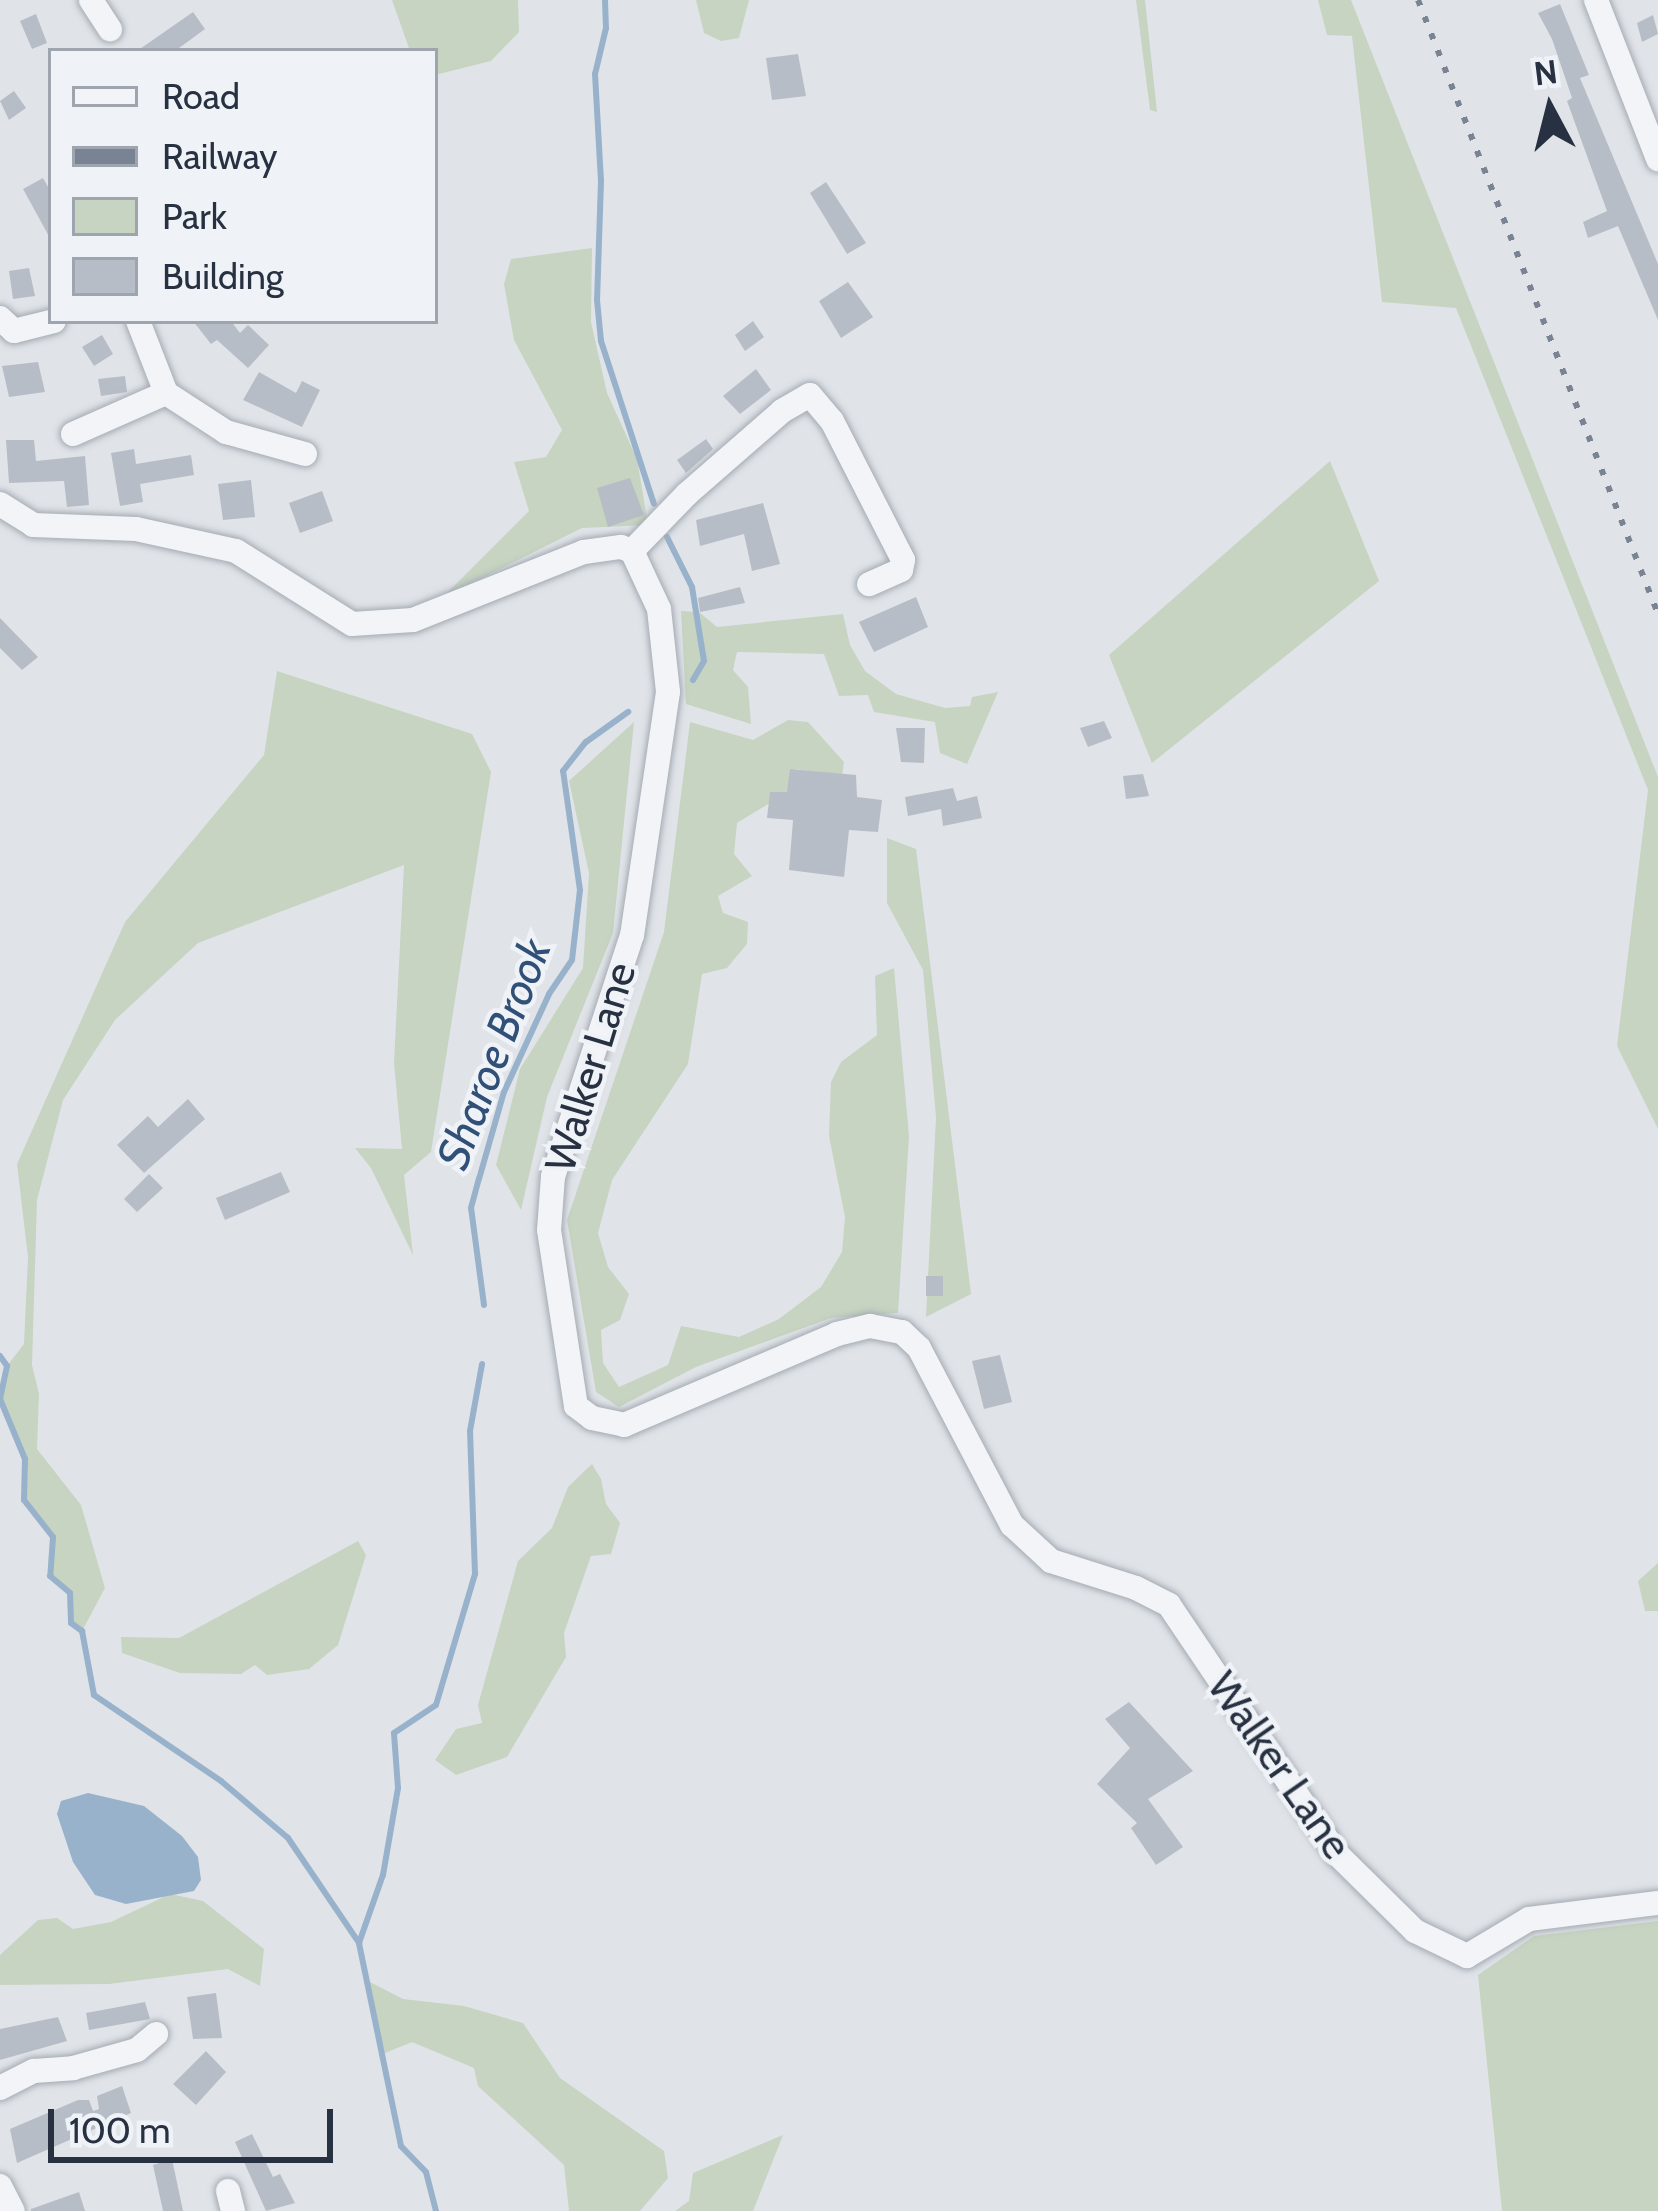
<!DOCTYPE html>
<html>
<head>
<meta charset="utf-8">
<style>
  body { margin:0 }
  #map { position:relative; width:1658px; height:2211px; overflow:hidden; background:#e0e4e9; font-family:Cabin,sans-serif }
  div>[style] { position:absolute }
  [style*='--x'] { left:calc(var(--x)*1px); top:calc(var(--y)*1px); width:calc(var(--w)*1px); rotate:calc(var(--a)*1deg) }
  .green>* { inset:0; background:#c6d4c1 }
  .water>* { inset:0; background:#99b2cb }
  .stream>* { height:6px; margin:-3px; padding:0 3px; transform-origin:3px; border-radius:3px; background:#99b2cb }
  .building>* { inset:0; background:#b7bdc6 }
  .roads { filter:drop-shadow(0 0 3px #a5abb3) drop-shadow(0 0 3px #a5abb3) }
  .minor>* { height:24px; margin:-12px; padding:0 12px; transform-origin:12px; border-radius:12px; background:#f3f4f7 }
  .rail>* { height:6px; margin-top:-3px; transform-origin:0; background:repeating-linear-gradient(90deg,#798393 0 6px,transparent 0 18px) }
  span { translate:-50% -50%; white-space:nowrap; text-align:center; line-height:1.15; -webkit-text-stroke:9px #eff3f7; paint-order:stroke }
  .street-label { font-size:42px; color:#283141 }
  .water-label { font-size:45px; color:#315077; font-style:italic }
  .legend { position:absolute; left:48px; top:48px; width:390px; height:276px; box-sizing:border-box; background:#eff3f7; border:3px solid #9fa5ae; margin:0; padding:15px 21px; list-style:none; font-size:36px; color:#283141 }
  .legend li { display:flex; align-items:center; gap:24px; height:60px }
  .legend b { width:60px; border:3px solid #9fa5ae }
  .north { position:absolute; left:1490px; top:48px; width:120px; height:120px; -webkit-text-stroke:9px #eff3f7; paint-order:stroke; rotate:353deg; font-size:33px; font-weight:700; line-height:48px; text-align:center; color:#283141 }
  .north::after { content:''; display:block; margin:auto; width:42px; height:54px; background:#283141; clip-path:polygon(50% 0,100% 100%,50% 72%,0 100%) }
  .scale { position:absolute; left:48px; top:2109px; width:285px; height:54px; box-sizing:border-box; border:6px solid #283141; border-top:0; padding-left:15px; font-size:36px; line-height:42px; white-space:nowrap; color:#283141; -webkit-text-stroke:9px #eff3f7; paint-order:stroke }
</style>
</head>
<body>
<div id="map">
  <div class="green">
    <i style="clip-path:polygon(392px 0,518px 0,519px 32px,491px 61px,435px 75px,435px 51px,410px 51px)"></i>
    <i style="clip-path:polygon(696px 0,749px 0,739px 38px,721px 41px,704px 33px)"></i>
    <i style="clip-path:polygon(1136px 0,1145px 0,1157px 112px,1150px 110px)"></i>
    <i style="clip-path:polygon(1318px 0,1351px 0,1658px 777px,1658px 1129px,1617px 1046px,1648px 790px,1456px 308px,1382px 302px,1352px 36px,1327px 35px)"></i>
    <i style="clip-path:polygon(592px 248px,591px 322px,607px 393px,637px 459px,648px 525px,582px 528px,442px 598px,529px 511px,514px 462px,546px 457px,562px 430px,514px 340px,504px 284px,511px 259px)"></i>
    <i style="clip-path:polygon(1330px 461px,1379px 581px,1152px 763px,1109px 655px)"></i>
    <i style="clip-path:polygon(681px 611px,699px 612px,717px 627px,843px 614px,850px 645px,865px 671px,896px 694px,945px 708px,970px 706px,972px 697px,998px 692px,967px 764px,940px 753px,935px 722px,874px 712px,868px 695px,839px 696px,824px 654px,737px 652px,733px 670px,748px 687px,751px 724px,686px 704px)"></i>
    <i style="clip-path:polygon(277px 671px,472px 734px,491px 772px,431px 1152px,404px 1175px,413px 1255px,371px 1168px,355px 1148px,402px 1149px,394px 1063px,404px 865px,198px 943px,115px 1020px,63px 1100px,37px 1200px,32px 1365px,39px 1394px,37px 1449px,81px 1505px,105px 1588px,82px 1631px,71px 1623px,70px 1593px,50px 1576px,53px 1537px,24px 1500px,25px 1459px,0 1399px,7px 1366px,24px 1344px,28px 1257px,17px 1164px,125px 922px,264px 755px)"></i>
    <i style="clip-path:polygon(788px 720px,808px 722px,844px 762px,842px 776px,796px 769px,793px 789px,737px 823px,734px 854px,752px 876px,718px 896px,723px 913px,748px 922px,747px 944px,727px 968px,702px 974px,688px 1064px,612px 1180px,598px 1233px,608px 1267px,629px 1294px,620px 1320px,601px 1330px,603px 1363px,619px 1387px,668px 1365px,681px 1326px,739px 1337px,779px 1319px,821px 1287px,842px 1252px,845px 1217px,829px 1136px,831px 1082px,841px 1062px,877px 1035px,875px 976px,894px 968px,909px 1136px,898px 1313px,831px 1318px,696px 1367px,619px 1407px,596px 1392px,567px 1220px,664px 932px,690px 722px,753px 740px)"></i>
    <i style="clip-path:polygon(634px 722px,613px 933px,547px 1097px,521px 1210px,496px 1165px,520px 1069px,583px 968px,589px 873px,569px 781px)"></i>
    <i style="clip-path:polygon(887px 838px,916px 849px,971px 1294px,926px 1317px,936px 1117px,923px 970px,887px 903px)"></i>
    <i style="clip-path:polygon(592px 1464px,601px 1479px,606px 1504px,620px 1523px,611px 1554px,591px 1556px,564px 1633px,566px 1657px,507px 1757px,456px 1775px,435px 1760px,456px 1729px,482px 1723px,478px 1705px,518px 1561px,552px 1528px,568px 1487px)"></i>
    <i style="clip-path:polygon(358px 1541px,366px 1555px,338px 1645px,309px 1669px,267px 1675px,255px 1665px,241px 1674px,180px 1673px,122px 1653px,121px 1637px,179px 1638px)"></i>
    <i style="clip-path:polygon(1658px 1563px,1658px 1611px,1645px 1611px,1638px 1581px)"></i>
    <i style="clip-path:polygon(170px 1894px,203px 1901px,264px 1949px,260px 1986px,228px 1969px,109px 1984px,0 1985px,0 1955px,38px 1920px,57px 1918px,73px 1929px,111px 1922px)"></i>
    <i style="clip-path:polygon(1658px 1921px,1658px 2211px,1502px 2211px,1478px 1975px,1534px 1936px)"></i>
    <i style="clip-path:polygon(364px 1979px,403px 1999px,464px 2006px,523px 2023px,560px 2078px,664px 2151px,668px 2178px,640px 2211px,569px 2211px,564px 2165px,478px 2086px,474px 2068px,412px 2042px,385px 2053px)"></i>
    <i style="clip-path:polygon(783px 2135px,753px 2211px,675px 2211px,689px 2201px,693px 2173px)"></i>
  </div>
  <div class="water">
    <i style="clip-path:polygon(88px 1793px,144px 1806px,182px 1836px,198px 1857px,201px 1880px,194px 1891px,126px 1904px,95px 1895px,73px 1862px,57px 1814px,61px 1801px)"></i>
  </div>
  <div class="stream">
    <i style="--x:605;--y:0;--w:28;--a:88"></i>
    <i style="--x:606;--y:28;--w:47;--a:103.4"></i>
    <i style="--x:595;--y:74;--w:107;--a:86.8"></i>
    <i style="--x:601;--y:181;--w:119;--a:91.9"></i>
    <i style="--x:597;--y:300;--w:41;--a:84.4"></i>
    <i style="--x:601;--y:341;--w:171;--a:72"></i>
    <i style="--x:667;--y:537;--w:56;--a:63.4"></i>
    <i style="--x:692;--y:587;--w:75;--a:80.8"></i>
    <i style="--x:704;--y:661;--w:22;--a:120"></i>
    <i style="--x:484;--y:1305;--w:98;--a:-97.6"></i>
    <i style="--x:471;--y:1208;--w:30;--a:-75"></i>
    <i style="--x:479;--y:1179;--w:91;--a:-74"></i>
    <i style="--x:504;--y:1092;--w:108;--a:-65.3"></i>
    <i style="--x:549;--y:994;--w:41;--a:-55.9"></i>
    <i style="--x:572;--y:960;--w:70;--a:-83.5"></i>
    <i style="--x:580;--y:890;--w:120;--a:-98.1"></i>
    <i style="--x:563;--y:771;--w:37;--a:-52"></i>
    <i style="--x:586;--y:742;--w:52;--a:-35.5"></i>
    <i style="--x:0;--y:1356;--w:12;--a:55"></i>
    <i style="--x:7;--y:1366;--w:34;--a:102"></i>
    <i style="--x:0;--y:1399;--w:65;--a:67.4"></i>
    <i style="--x:25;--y:1459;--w:41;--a:91.4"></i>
    <i style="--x:24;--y:1500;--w:47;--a:51.9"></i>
    <i style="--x:53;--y:1537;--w:39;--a:94"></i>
    <i style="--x:50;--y:1576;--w:26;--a:40"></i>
    <i style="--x:70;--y:1593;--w:30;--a:88"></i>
    <i style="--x:71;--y:1623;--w:14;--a:36"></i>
    <i style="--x:82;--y:1631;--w:65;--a:79.4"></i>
    <i style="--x:94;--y:1695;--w:153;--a:34.1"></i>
    <i style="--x:221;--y:1781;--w:88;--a:40.4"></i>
    <i style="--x:288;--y:1838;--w:127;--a:55.9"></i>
    <i style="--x:436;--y:2211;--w:40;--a:-104.4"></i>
    <i style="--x:426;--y:2172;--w:36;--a:-134"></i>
    <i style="--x:401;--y:2146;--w:207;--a:-101.7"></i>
    <i style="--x:359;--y:1943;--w:72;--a:-70.6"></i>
    <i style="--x:383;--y:1875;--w:88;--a:-80.2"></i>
    <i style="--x:398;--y:1788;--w:55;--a:-94.2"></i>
    <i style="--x:394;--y:1733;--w:50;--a:-33.7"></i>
    <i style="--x:436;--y:1705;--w:137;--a:-73.4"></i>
    <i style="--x:475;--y:1574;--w:143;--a:-92"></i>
    <i style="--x:470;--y:1431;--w:68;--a:-79.8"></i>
  </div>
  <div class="building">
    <i style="clip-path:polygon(1560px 4px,1589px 75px,1580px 78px,1658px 264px,1658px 320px,1618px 226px,1588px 238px,1583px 222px,1607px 211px,1567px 101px,1572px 98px,1552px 39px,1538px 13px)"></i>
    <i style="clip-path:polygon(193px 12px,205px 29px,175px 51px,137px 51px)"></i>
    <i style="clip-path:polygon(36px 14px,47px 43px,32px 49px,20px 21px)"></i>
    <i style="clip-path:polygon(1653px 15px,1658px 34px,1642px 42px,1637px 23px)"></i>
    <i style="clip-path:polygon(798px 54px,806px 96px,772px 100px,766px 58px)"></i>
    <i style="clip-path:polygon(14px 91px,26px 108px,9px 120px,0 101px)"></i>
    <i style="clip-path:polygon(43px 178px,51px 192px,51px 240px,23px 189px)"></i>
    <i style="clip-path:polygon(826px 182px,866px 243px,847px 254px,810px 193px)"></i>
    <i style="clip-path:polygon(29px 268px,35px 296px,13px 299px,9px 271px)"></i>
    <i style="clip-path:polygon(848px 282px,873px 317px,841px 338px,819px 301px)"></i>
    <i style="clip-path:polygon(193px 321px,231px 321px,240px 333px,248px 325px,269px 345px,248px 368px,217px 340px,211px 344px)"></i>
    <i style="clip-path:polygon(753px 321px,764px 337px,745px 351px,735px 335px)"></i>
    <i style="clip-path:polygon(102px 335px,113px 354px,94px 366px,82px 347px)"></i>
    <i style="clip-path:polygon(38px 362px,45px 392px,9px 397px,2px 366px)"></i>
    <i style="clip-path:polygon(756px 369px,771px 390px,740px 414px,723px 396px)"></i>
    <i style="clip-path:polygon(259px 372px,296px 393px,302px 381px,320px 390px,302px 427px,243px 400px)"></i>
    <i style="clip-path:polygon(125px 376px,127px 392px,101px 396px,98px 379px)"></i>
    <i style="clip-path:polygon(706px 439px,713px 449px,686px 473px,677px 460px)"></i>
    <i style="clip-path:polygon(6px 440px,34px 440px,36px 461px,85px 456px,89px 505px,67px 507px,64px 481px,9px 483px)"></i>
    <i style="clip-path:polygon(134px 449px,136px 464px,191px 455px,194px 475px,140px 484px,143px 502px,120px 506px,111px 453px)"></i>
    <i style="clip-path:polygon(630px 478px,644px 515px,608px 527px,597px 488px)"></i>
    <i style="clip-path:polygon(251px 480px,255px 517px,223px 520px,218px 484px)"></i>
    <i style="clip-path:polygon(322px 491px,333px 521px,300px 533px,289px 503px)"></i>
    <i style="clip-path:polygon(763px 503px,780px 564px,752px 571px,744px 534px,700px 546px,696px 520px)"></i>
    <i style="clip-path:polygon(740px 587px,745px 603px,700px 612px,698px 598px)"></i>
    <i style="clip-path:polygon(916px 597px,928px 627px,874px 652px,859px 622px)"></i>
    <i style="clip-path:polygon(0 618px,38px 657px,22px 670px,0 648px)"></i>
    <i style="clip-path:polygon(1104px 721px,1112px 738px,1088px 747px,1080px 728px)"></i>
    <i style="clip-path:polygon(896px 728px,925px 728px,924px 763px,901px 762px)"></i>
    <i style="clip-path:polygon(790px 769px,856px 775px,857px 797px,882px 800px,878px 832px,849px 830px,844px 877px,789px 870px,793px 820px,767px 818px,770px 792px,787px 792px)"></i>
    <i style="clip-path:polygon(1143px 774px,1149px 796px,1126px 799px,1123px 776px)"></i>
    <i style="clip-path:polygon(953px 788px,957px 801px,977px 796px,982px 818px,943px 826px,941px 809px,908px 816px,905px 797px)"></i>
    <i style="clip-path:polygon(188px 1099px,205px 1119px,144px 1173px,117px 1145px,148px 1116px,158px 1127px)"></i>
    <i style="clip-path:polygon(281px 1172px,290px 1192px,225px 1220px,216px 1198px)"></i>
    <i style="clip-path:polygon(149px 1174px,163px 1188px,137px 1212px,124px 1199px)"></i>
    <i style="clip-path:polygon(926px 1276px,943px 1276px,943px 1296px,926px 1296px)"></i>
    <i style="clip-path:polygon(1000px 1355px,1012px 1402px,984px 1409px,972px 1361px)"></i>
    <i style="clip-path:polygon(1129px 1702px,1193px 1771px,1148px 1799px,1183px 1847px,1156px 1865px,1131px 1828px,1137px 1823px,1097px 1784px,1130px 1748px,1105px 1719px)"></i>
    <i style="clip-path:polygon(216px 1993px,222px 2038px,193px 2039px,187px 1997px)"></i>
    <i style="clip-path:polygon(145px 2002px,150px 2019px,89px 2030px,86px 2013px)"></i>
    <i style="clip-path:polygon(58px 2017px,67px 2041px,0 2060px,0 2029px)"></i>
    <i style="clip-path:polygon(206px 2051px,226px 2072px,196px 2105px,173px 2084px)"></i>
    <i style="clip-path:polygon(122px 2086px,131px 2113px,17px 2163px,10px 2129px,78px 2100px,89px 2100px,93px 2111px,99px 2109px,97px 2096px)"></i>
    <i style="clip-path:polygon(252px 2134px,273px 2177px,280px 2174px,295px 2203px,266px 2211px,235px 2142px)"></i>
    <i style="clip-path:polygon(172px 2159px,183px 2211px,163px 2211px,153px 2165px)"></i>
    <i style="clip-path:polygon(79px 2192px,85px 2211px,31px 2211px,31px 2209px)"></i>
  </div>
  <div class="roads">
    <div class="minor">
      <i style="--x:91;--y:0;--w:35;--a:57"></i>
      <i style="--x:1596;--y:0;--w:171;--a:68.7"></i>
      <i style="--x:0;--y:318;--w:19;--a:43"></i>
      <i style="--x:14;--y:331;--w:41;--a:-14"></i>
      <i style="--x:138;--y:321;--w:77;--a:68.7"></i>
      <i style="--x:166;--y:393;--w:72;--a:33"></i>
      <i style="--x:226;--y:432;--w:82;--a:15.6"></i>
      <i style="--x:73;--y:434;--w:102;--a:-23.8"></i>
      <i style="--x:0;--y:504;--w:39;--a:32"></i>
      <i style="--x:33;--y:525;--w:103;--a:2.2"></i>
      <i style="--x:136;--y:529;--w:102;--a:12.4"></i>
      <i style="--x:236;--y:551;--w:137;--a:32.2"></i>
      <i style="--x:352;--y:624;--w:61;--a:-3.8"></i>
      <i style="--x:413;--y:620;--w:184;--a:-21.7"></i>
      <i style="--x:584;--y:552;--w:37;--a:-8"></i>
      <i style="--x:621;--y:547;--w:12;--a:20"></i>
      <i style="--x:632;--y:551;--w:64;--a:65"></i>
      <i style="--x:659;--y:609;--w:83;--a:83.8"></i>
      <i style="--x:668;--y:692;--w:246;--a:98.4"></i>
      <i style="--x:632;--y:935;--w:254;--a:108.1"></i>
      <i style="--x:553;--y:1176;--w:54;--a:94.2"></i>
      <i style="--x:549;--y:1230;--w:178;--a:81.3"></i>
      <i style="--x:576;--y:1406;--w:20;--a:37"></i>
      <i style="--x:592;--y:1418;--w:33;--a:12"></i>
      <i style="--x:624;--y:1425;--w:232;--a:-23.1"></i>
      <i style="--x:837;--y:1334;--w:34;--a:-14"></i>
      <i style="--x:870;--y:1326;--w:33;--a:11"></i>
      <i style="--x:902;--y:1332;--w:23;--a:43"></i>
      <i style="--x:919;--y:1348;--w:200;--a:62.3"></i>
      <i style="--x:1012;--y:1525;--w:53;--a:42.7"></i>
      <i style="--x:1051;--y:1561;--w:89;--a:17.6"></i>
      <i style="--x:1136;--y:1588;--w:37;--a:27"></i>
      <i style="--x:1169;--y:1605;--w:300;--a:56"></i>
      <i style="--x:1337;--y:1854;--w:110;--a:44.6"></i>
      <i style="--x:1415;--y:1931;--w:58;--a:25.7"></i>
      <i style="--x:1467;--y:1956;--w:72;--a:-30.8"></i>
      <i style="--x:1529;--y:1919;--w:130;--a:-7.1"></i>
      <i style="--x:632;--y:551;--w:79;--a:-46"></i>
      <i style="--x:687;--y:494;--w:126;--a:-41.1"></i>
      <i style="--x:782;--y:411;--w:32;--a:-30"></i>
      <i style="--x:810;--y:395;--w:34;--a:50"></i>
      <i style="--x:832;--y:421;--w:156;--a:62.9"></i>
      <i style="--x:903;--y:560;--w:10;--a:101"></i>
      <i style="--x:901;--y:570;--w:35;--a:156"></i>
      <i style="--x:0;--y:2088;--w:38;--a:-27"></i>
      <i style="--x:34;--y:2071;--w:39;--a:-4"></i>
      <i style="--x:73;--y:2068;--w:66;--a:-15.7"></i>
      <i style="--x:137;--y:2050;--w:25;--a:-40"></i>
      <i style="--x:0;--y:2186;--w:28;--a:63"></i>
      <i style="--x:228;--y:2191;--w:21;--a:76"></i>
    </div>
  </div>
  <div class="rail">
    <i style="--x:1418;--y:0;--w:659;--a:68.65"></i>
  </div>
  <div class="street-label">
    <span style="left:590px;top:1067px;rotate:-73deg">Walker Lane</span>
    <span style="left:1280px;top:1765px;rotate:55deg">Walker Lane</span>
  </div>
  <div class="water-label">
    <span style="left:494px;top:1054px;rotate:-69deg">Sharoe Brook</span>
  </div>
  <ul class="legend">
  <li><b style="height:15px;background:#f3f4f7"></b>Road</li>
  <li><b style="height:15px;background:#798393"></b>Railway</li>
  <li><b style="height:33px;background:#c6d4c1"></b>Park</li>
  <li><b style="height:33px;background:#b7bdc6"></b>Building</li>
  </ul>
  <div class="north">N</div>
  <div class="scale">100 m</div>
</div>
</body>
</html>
